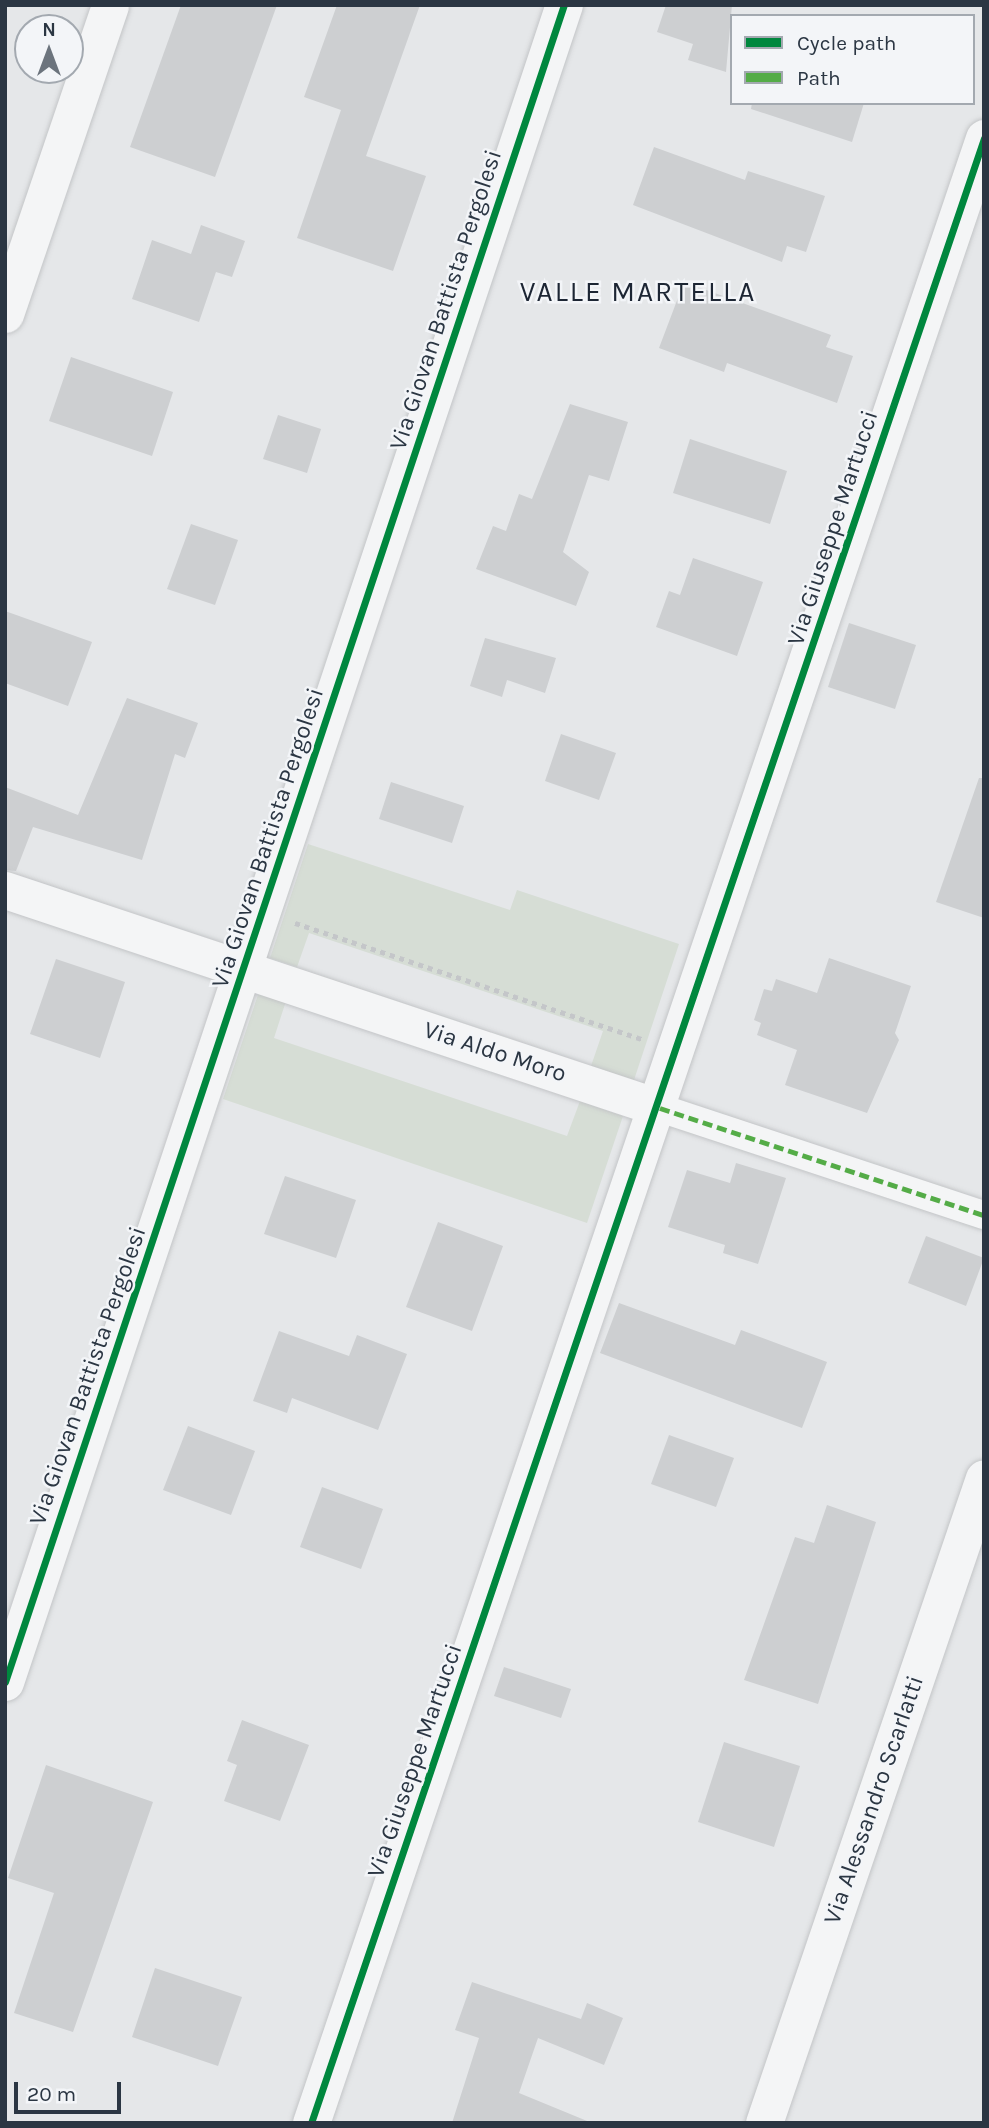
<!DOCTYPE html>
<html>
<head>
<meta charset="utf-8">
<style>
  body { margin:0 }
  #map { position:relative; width:989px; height:2128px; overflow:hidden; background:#e5e7e9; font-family:Karla,sans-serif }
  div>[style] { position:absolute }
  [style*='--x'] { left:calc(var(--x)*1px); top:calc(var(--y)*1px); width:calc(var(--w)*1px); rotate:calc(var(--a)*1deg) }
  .green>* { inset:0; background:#d6ddd5 }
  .building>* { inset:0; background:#cdcfd1 }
  .path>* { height:4.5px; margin-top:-2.25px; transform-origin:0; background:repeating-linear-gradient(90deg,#c4c6c9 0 5px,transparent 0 10px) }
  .roads { filter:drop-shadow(0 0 2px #c3c5c7) drop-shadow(0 0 2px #c3c5c7) }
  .pedestrian>* { height:28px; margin:-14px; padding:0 14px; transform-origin:14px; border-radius:14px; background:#f4f5f6 }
  .minor>* { height:37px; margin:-18.5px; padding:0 18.5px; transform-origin:18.5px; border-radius:18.5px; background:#f4f5f6 }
  .quiet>* { height:5px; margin-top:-2.5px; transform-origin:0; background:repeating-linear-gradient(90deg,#54ac47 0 10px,transparent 0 15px) }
  .cycleway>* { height:7px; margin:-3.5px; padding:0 3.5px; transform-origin:3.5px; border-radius:3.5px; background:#00873e }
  span { translate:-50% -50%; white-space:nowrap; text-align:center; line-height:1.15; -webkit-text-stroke:5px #f3f5f8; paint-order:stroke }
  .street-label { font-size:24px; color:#2b3643 }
  .quarter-label { font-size:28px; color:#1d2634; letter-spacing:2px }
  .frame { position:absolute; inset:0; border:7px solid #2b3643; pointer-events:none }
  .legend { position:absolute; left:730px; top:14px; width:245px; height:91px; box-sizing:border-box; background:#f3f5f8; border:2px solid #a3a9b0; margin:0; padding:9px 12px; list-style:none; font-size:21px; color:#2b3643 }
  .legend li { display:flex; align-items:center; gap:14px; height:35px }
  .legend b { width:35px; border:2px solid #a3a9b0 }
  .north { position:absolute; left:14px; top:14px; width:70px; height:70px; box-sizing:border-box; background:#f3f5f8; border:2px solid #a3a9b0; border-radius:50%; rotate:0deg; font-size:19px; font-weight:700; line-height:28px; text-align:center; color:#2b3643 }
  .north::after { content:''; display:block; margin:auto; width:24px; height:32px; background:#6c747d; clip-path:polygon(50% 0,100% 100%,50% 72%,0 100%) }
  .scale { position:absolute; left:14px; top:2082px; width:107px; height:32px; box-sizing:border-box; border:4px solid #2b3643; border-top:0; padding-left:9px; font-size:21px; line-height:24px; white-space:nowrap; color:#2b3643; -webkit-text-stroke:5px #f3f5f8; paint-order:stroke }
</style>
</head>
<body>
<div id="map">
  <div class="green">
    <i style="clip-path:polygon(308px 844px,510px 910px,517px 890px,679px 944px,634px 1080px,591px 1066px,603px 1031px,309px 933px,297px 967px,270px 958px)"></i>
    <i style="clip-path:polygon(259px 992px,286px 1001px,274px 1038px,567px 1136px,580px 1101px,623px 1116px,587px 1223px,223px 1099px)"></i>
  </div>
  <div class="building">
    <i style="clip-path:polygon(181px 5px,277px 5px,215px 177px,130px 147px)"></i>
    <i style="clip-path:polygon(337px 5px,420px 5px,366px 156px,426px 176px,393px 271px,297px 238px,341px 110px,304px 97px)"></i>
    <i style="clip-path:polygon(666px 5px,732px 5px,726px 72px,688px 60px,693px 44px,657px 32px)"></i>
    <i style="clip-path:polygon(752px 103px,864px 103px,852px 142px,751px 109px)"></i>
    <i style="clip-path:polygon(654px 147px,745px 180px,748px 171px,825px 196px,806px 252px,787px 246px,782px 262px,633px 205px)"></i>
    <i style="clip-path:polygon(201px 225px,245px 241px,232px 277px,216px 272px,199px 322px,132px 299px,152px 240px,191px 254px)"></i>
    <i style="clip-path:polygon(684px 282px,831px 335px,826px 347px,853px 356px,837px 403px,727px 363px,724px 372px,659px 348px)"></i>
    <i style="clip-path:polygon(71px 357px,173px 392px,152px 456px,49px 421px)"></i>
    <i style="clip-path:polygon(570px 404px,628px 422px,609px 481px,589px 475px,563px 552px,589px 572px,576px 606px,476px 569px,493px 526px,506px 531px,519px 494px,532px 499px)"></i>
    <i style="clip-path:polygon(278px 415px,321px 429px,307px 473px,263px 459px)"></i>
    <i style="clip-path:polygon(690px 439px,787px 471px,770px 524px,673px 493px)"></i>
    <i style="clip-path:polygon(191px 524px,238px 540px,215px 605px,167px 589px)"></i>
    <i style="clip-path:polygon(693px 558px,763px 582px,737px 656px,656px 627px,669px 591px,680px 595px)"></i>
    <i style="clip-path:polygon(5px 611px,92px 642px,68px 706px,5px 683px)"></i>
    <i style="clip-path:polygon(849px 623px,916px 645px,895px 709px,828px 687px)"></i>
    <i style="clip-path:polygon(485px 638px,556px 658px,545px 693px,507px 680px,502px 697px,470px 686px)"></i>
    <i style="clip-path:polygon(127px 698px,198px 723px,185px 758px,175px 754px,142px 860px,33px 827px,16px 871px,5px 870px,5px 787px,78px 815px)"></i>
    <i style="clip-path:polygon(561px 734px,616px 753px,599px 800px,545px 781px)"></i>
    <i style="clip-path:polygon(979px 778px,984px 778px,984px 918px,936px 902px)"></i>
    <i style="clip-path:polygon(391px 782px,464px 806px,452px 843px,379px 819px)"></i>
    <i style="clip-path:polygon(829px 958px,911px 986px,895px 1033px,899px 1040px,867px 1113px,785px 1085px,797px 1050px,757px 1035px,761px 1023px,754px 1020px,764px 989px,772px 991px,776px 979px,817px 993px)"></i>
    <i style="clip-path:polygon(56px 959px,125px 982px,100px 1058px,30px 1034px)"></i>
    <i style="clip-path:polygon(736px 1163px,786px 1178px,758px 1264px,723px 1253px,725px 1245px,668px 1227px,687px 1170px,730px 1183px)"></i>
    <i style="clip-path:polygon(285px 1176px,356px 1200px,336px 1258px,264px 1234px)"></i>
    <i style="clip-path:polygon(438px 1222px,503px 1246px,472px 1331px,406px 1307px)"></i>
    <i style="clip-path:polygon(926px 1236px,984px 1258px,966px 1306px,908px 1283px)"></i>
    <i style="clip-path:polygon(619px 1303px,735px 1345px,741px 1330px,827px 1362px,802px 1428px,600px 1353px)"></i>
    <i style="clip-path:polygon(279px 1331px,349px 1356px,357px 1335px,407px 1354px,378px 1430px,292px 1398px,287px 1413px,253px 1401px)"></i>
    <i style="clip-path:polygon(188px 1426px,255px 1451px,231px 1515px,163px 1490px)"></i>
    <i style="clip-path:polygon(669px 1435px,734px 1458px,716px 1507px,651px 1484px)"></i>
    <i style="clip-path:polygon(322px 1487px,383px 1509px,361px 1569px,300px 1547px)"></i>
    <i style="clip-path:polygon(827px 1505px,876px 1522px,818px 1704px,744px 1680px,795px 1537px,814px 1543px)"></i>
    <i style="clip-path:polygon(504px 1667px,571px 1689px,561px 1718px,494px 1696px)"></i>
    <i style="clip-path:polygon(242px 1720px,309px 1745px,280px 1821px,224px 1801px,237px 1765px,227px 1761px)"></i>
    <i style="clip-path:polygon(724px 1742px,800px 1766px,774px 1847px,698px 1822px)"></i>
    <i style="clip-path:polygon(46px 1765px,153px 1802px,73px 2032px,14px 2013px,54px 1893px,8px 1878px)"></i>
    <i style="clip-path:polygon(155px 1968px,242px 1997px,218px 2066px,132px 2037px)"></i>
    <i style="clip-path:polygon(472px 1982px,581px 2019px,587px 2003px,623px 2018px,604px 2065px,538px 2038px,519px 2093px,592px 2123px,452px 2123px,479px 2038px,455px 2030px)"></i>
  </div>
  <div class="path">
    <i style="--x:295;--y:923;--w:366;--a:18.5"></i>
  </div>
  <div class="roads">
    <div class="pedestrian">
      <i style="--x:660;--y:1108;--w:341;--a:18.3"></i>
    </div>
    <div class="minor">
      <i style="--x:5;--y:314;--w:326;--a:-71.2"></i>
      <i style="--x:5;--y:890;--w:690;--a:18.41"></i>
      <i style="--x:5;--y:1682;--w:1768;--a:-71.57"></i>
      <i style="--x:311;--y:2123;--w:2096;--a:-71.27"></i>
      <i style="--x:764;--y:2123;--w:681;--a:-71.17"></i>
    </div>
  </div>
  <div class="quiet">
    <i style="--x:660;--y:1108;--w:341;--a:18.3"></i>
  </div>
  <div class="cycleway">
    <i style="--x:5;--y:1682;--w:1768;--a:-71.57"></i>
    <i style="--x:311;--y:2123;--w:2096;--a:-71.27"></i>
  </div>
  <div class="street-label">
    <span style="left:446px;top:300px;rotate:-72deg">Via Giovan Battista Pergolesi</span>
    <span style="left:833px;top:528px;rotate:-72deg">Via Giuseppe Martucci</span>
    <span style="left:268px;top:838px;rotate:-72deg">Via Giovan Battista Pergolesi</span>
    <span style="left:495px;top:1052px;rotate:18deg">Via Aldo Moro</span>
    <span style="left:88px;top:1376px;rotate:-71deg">Via Giovan Battista Pergolesi</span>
    <span style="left:415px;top:1761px;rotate:-71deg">Via Giuseppe Martucci</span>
    <span style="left:874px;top:1800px;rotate:-71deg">Via Alessandro Scarlatti</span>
  </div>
  <div class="quarter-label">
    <span style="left:638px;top:292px">VALLE MARTELLA</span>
  </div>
  <div class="frame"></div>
  <ul class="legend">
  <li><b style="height:9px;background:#00873e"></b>Cycle path</li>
  <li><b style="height:9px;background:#54ac47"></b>Path</li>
  </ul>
  <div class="north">N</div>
  <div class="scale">20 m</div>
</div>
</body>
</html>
